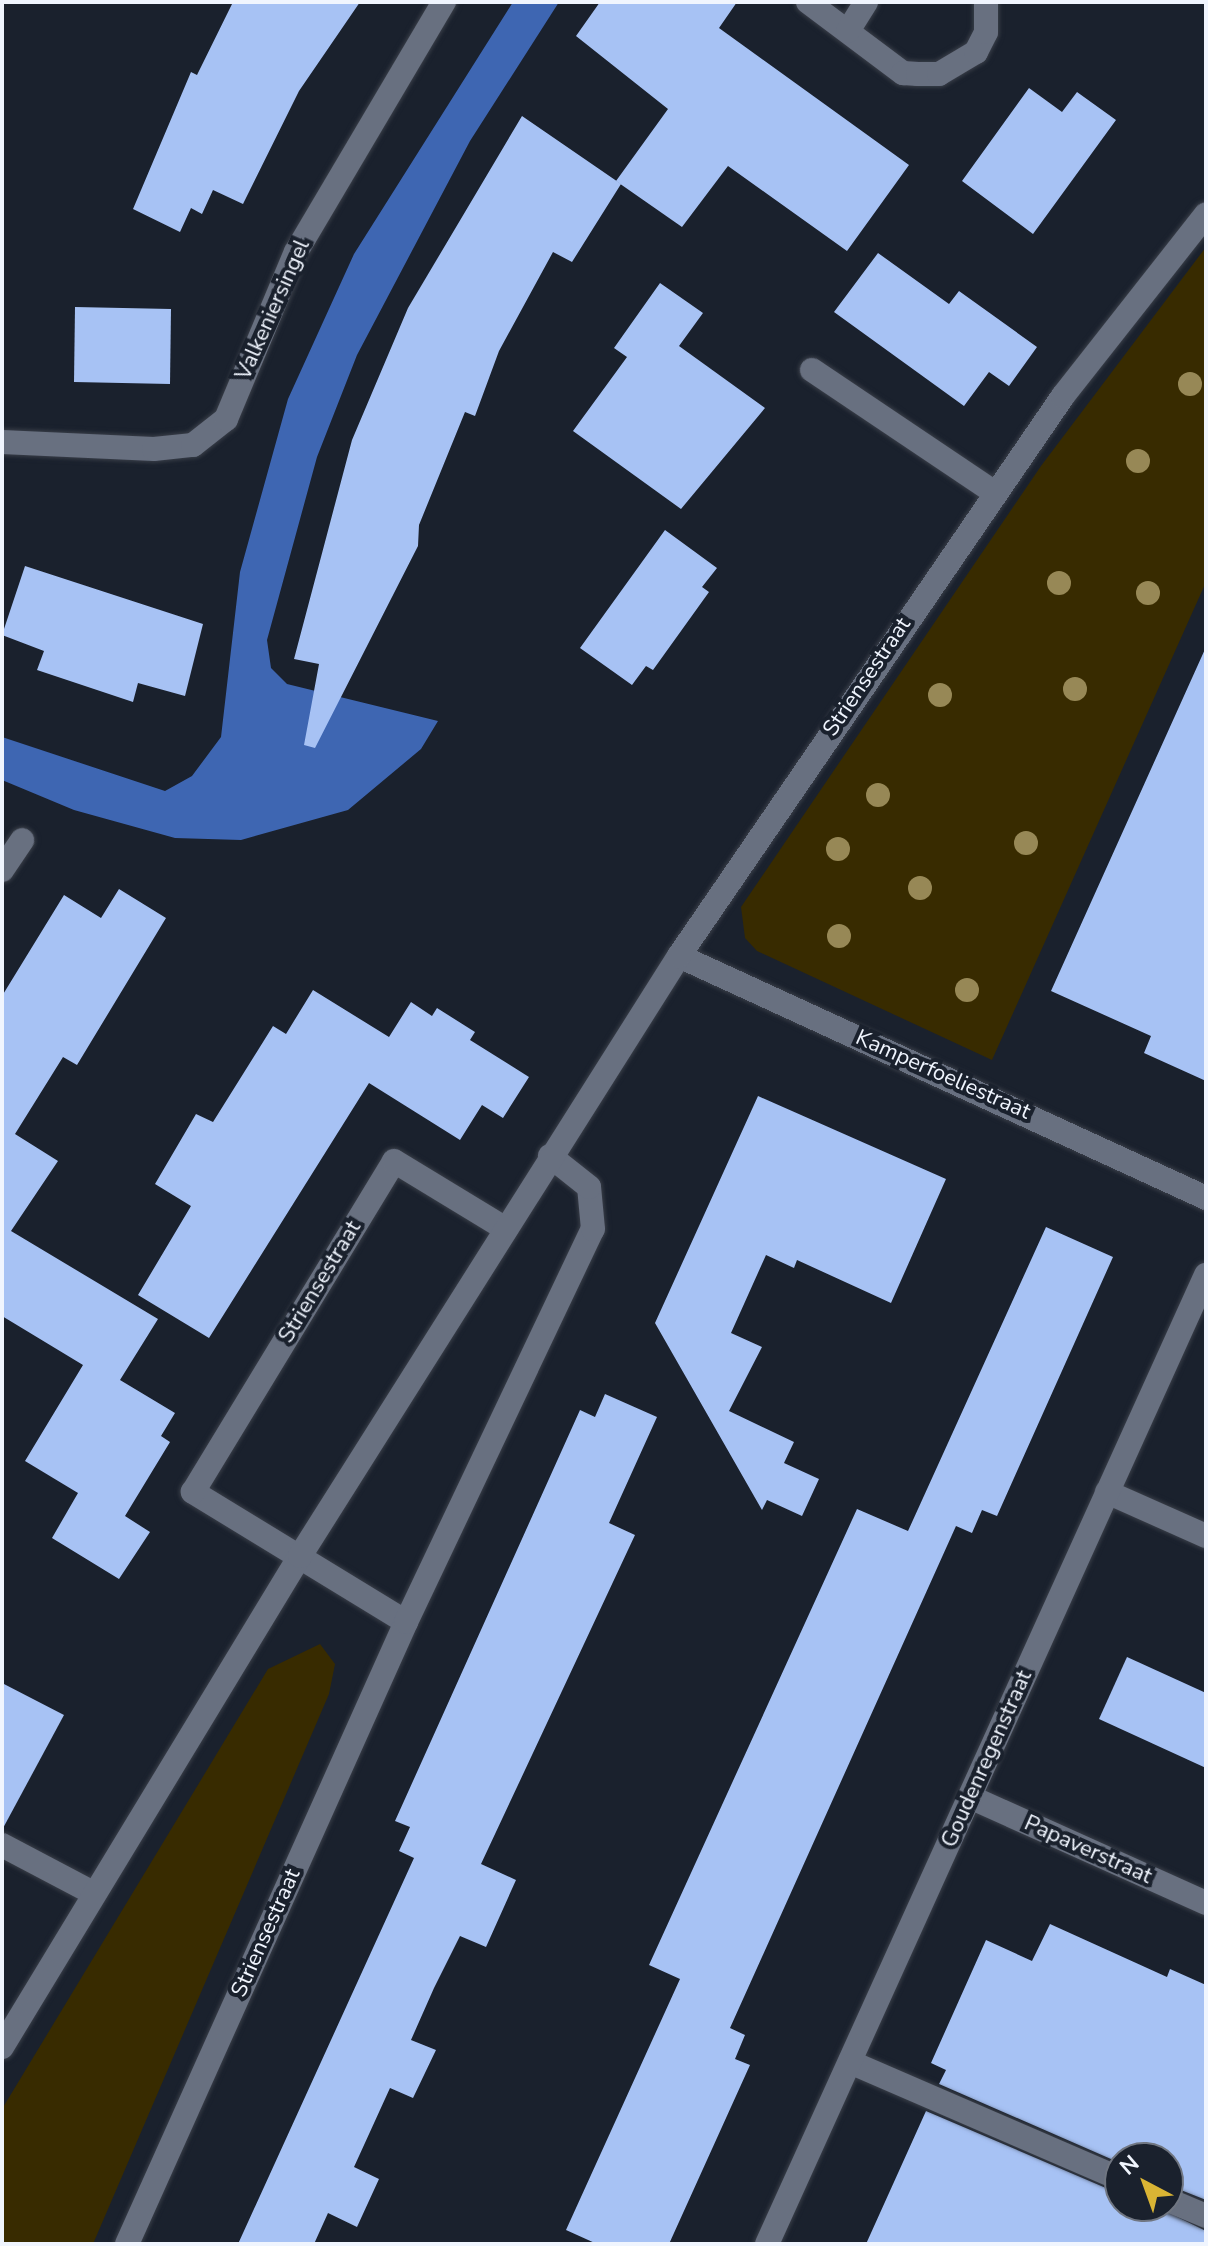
<!DOCTYPE html>
<html>
<head>
<meta charset="utf-8">
<style>
  body { margin:0 }
  #map { position:relative; width:1208px; height:2246px; overflow:hidden; background:#1a212d; font-family:"Nunito Sans",sans-serif }
  div>[style] { position:absolute }
  [style*='--x'] { left:calc(var(--x)*1px); top:calc(var(--y)*1px); width:calc(var(--w)*1px); rotate:calc(var(--a)*1deg) }
  .green>* { inset:0; background:#382b00 }
  .water>* { inset:0; background:#3e66b2 }
  .building>* { inset:0; background:#a7c2f4 }
  .roads { filter:drop-shadow(0 0 2px #393e48) drop-shadow(0 0 2px #393e48) }
  .lane>* { height:24px; margin:-12px; padding:0 12px; transform-origin:12px; border-radius:12px; background:#687080 }
  .street>* { height:24px; margin:-12px; padding:0 12px; transform-origin:12px; border-radius:12px; background:#687080 }
  .secondary>* { height:24px; margin:-12px; padding:0 12px; transform-origin:12px; border-radius:12px; background:#687080 }
  .trees>* { width:24px; height:24px; margin:-12px; border-radius:50%; background:#978856 }
  span { translate:-50% -50%; white-space:nowrap; text-align:center; line-height:1.15; -webkit-text-stroke:8px #1a212d; paint-order:stroke }
  .street-label { font-size:22px; color:#f0f5fe }
  .frame { position:absolute; inset:0; border:4px solid #f0f5fe; pointer-events:none }
  .north { position:absolute; left:1104px; top:2142px; width:80px; height:80px; box-sizing:border-box; background:#1a212d; border:2px solid #707681; border-radius:50%; rotate:319deg; font-size:22px; font-weight:700; line-height:32px; text-align:center; color:#f0f5fe }
  .north::after { content:''; display:block; margin:auto; width:28px; height:36px; background:#d9b434; clip-path:polygon(50% 0,100% 100%,50% 72%,0 100%) }
</style>
</head>
<body>
<div id="map">
  <div class="green">
    <i style="clip-path:polygon(1206px 247px,1206px 582px,992px 1060px,757px 951px,745px 938px,741px 907px,1041px 466px)"></i>
    <i style="clip-path:polygon(320px 1644px,335px 1664px,329px 1694px,93px 2244px,2px 2244px,2px 2109px,268px 1669px)"></i>
  </div>
  <div class="water">
    <i style="clip-path:polygon(513px 2px,559px 2px,470px 141px,357px 355px,317px 457px,267px 640px,271px 668px,287px 684px,438px 721px,421px 749px,348px 810px,241px 840px,175px 838px,74px 810px,2px 780px,2px 737px,165px 791px,192px 776px,221px 737px,240px 572px,288px 399px,354px 254px)"></i>
  </div>
  <div class="building">
    <i style="clip-path:polygon(233px 2px,360px 2px,299px 91px,243px 204px,213px 190px,202px 214px,191px 208px,180px 232px,133px 209px,191px 72px,197px 75px)"></i>
    <i style="clip-path:polygon(600px 2px,737px 2px,719px 28px,909px 165px,847px 251px,728px 166px,682px 227px,616px 181px,668px 109px,576px 36px)"></i>
    <i style="clip-path:polygon(1029px 88px,1062px 112px,1077px 92px,1116px 120px,1033px 234px,962px 181px)"></i>
    <i style="clip-path:polygon(522px 116px,621px 184px,572px 262px,553px 252px,499px 351px,475px 416px,465px 412px,419px 525px,418px 546px,315px 748px,304px 745px,319px 664px,294px 659px,352px 440px,408px 308px)"></i>
    <i style="clip-path:polygon(878px 253px,949px 304px,959px 291px,1037px 347px,1009px 386px,989px 372px,964px 406px,834px 312px)"></i>
    <i style="clip-path:polygon(660px 283px,703px 313px,679px 346px,765px 408px,681px 509px,573px 431px,627px 357px,614px 348px)"></i>
    <i style="clip-path:polygon(75px 307px,171px 309px,170px 384px,74px 382px)"></i>
    <i style="clip-path:polygon(665px 530px,717px 568px,702px 587px,709px 592px,653px 670px,646px 666px,632px 685px,580px 648px)"></i>
    <i style="clip-path:polygon(25px 566px,203px 624px,185px 696px,138px 683px,133px 702px,37px 670px,44px 651px,2px 635px)"></i>
    <i style="clip-path:polygon(1206px 647px,1206px 1081px,1144px 1053px,1151px 1036px,1051px 991px)"></i>
    <i style="clip-path:polygon(119px 889px,166px 918px,77px 1065px,63px 1057px,15px 1134px,58px 1161px,11px 1231px,158px 1319px,120px 1380px,175px 1413px,161px 1436px,170px 1442px,125px 1516px,150px 1532px,119px 1579px,52px 1538px,78px 1493px,25px 1461px,83px 1365px,2px 1316px,2px 996px,64px 895px,101px 918px)"></i>
    <i style="clip-path:polygon(313px 990px,389px 1037px,411px 1002px,432px 1016px,437px 1008px,475px 1032px,470px 1040px,529px 1077px,503px 1118px,482px 1105px,460px 1140px,369px 1083px,209px 1338px,138px 1295px,191px 1206px,155px 1184px,196px 1114px,213px 1122px,273px 1026px,286px 1034px)"></i>
    <i style="clip-path:polygon(758px 1096px,946px 1179px,891px 1303px,797px 1260px,794px 1268px,766px 1255px,731px 1333px,762px 1347px,729px 1411px,794px 1442px,784px 1463px,819px 1479px,802px 1516px,767px 1500px,762px 1510px,655px 1323px)"></i>
    <i style="clip-path:polygon(1046px 1227px,1113px 1257px,997px 1516px,982px 1510px,972px 1533px,956px 1526px,730px 2028px,745px 2035px,735px 2059px,750px 2065px,669px 2244px,597px 2244px,566px 2230px,680px 1979px,649px 1965px,857px 1509px,908px 1531px)"></i>
    <i style="clip-path:polygon(605px 1394px,657px 1417px,609px 1523px,635px 1535px,481px 1864px,516px 1880px,486px 1947px,460px 1936px,434px 1988px,411px 2040px,436px 2050px,413px 2098px,390px 2088px,354px 2167px,379px 2179px,357px 2227px,328px 2213px,314px 2244px,238px 2244px,414px 1858px,399px 1851px,410px 1827px,395px 1821px,580px 1410px,595px 1417px)"></i>
    <i style="clip-path:polygon(1127px 1657px,1206px 1693px,1206px 1768px,1099px 1719px)"></i>
    <i style="clip-path:polygon(2px 1683px,64px 1715px,2px 1830px)"></i>
    <i style="clip-path:polygon(1050px 1924px,1167px 1977px,1170px 1969px,1206px 1985px,1206px 2200px,1168px 2185px,1168px 2158px,1120px 2163px,939px 2084px,946px 2070px,931px 2063px,986px 1940px,1032px 1961px)"></i>
    <i style="clip-path:polygon(926px 2111px,1120px 2194px,1120px 2206px,1155px 2206px,1206px 2231px,1206px 2244px,866px 2244px)"></i>
  </div>
  <div class="roads">
    <div class="lane">
      <i style="--x:812;--y:370;--w:220;--a:33.9"></i>
      <i style="--x:1107;--y:1492;--w:108;--a:24"></i>
      <i style="--x:850;--y:2062;--w:294;--a:23.4"></i>
      <i style="--x:1168;--y:2200;--w:41;--a:22.8"></i>
    </div>
    <div class="street">
      <i style="--x:808;--y:2;--w:119;--a:36.8"></i>
      <i style="--x:903;--y:73;--w:15;--a:4"></i>
      <i style="--x:918;--y:74;--w:21;--a:0"></i>
      <i style="--x:939;--y:74;--w:43;--a:-30.7"></i>
      <i style="--x:976;--y:52;--w:22;--a:-63"></i>
      <i style="--x:986;--y:32;--w:30;--a:-90"></i>
      <i style="--x:848;--y:31;--w:34;--a:-58"></i>
      <i style="--x:2;--y:442;--w:152;--a:2.6"></i>
      <i style="--x:154;--y:449;--w:39;--a:-6"></i>
      <i style="--x:193;--y:445;--w:42;--a:-38.2"></i>
      <i style="--x:226;--y:419;--w:181;--a:-67.3"></i>
      <i style="--x:296;--y:252;--w:291;--a:-59.4"></i>
      <i style="--x:2;--y:870;--w:36;--a:-56"></i>
      <i style="--x:679;--y:956;--w:580;--a:24.66"></i>
      <i style="--x:406;--y:1622;--w:250;--a:-148.6"></i>
      <i style="--x:193;--y:1492;--w:387;--a:-58.7"></i>
      <i style="--x:394;--y:1161;--w:131;--a:31.3"></i>
      <i style="--x:970;--y:1797;--w:259;--a:24.2"></i>
      <i style="--x:2;--y:1845;--w:103;--a:27.8"></i>
      <i style="--x:127;--y:2244;--w:682;--a:-65.84"></i>
      <i style="--x:406;--y:1622;--w:435;--a:-64.6"></i>
      <i style="--x:593;--y:1229;--w:42;--a:-95.4"></i>
      <i style="--x:589;--y:1187;--w:50;--a:-141.5"></i>
      <i style="--x:767;--y:2244;--w:1064;--a:-65.63"></i>
    </div>
    <div class="secondary">
      <i style="--x:2;--y:2047;--w:574;--a:-58.75"></i>
      <i style="--x:300;--y:1556;--w:710;--a:-57.72"></i>
      <i style="--x:679;--y:956;--w:679;--a:-55.56"></i>
      <i style="--x:1063;--y:396;--w:231;--a:-51.8"></i>
    </div>
  </div>
  <div class="trees">
    <i style="left:1190px;top:384px"></i>
    <i style="left:1138px;top:461px"></i>
    <i style="left:1059px;top:583px"></i>
    <i style="left:1148px;top:593px"></i>
    <i style="left:1075px;top:689px"></i>
    <i style="left:940px;top:695px"></i>
    <i style="left:878px;top:795px"></i>
    <i style="left:1026px;top:843px"></i>
    <i style="left:838px;top:849px"></i>
    <i style="left:920px;top:888px"></i>
    <i style="left:839px;top:936px"></i>
    <i style="left:967px;top:990px"></i>
  </div>
  <div class="street-label">
    <span style="left:273px;top:310px;rotate:-66deg">Valkeniersingel</span>
    <span style="left:867px;top:677px;rotate:-56deg">Striensestraat</span>
    <span style="left:943px;top:1075px;rotate:24deg">Kamperfoeliestraat</span>
    <span style="left:320px;top:1282px;rotate:-59deg">Striensestraat</span>
    <span style="left:987px;top:1759px;rotate:-66deg">Goudenregenstraat</span>
    <span style="left:1088px;top:1850px;rotate:24deg">Papaverstraat</span>
    <span style="left:266px;top:1933px;rotate:-66deg">Striensestraat</span>
  </div>
  <div class="frame"></div>
  <div class="north">N</div>
</div>
</body>
</html>
